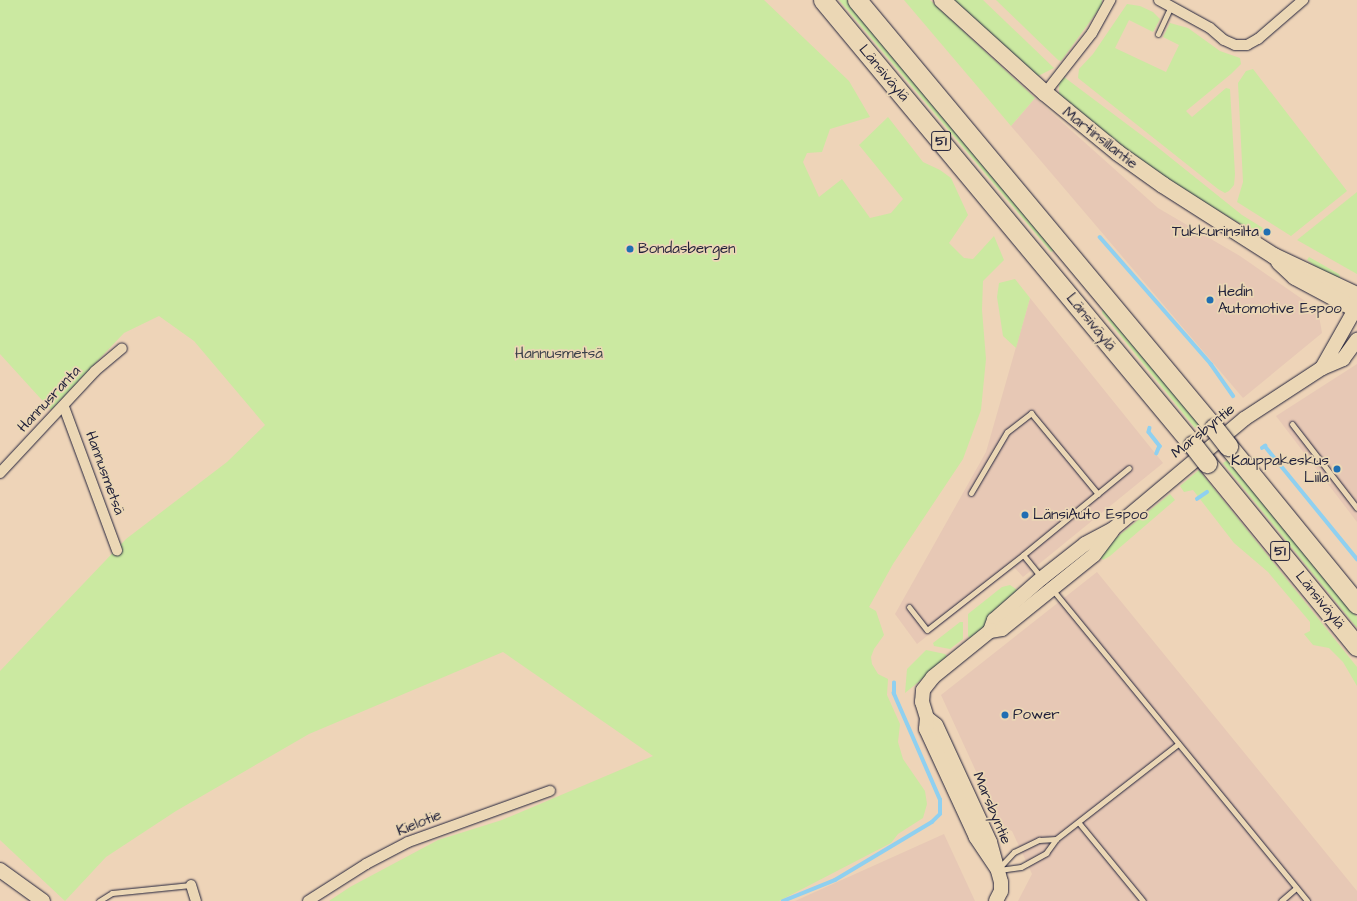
<!DOCTYPE html>
<html>
<head>
<meta charset="utf-8">
<style>
  body { margin:0 }
  #map { position:relative; width:1357px; height:901px; overflow:hidden; background:#eed4b8; font-family:"Architects Daughter",sans-serif }
  div>[style] { position:absolute }
  [style*='--x'] { left:calc(var(--x)*1px); top:calc(var(--y)*1px); width:calc(var(--w)*1px); rotate:calc(var(--a)*1deg) }
  .built>* { inset:0; background:#e7c8b5 }
  .green>* { inset:0; background:#cbe9a1 }
  .stream>* { height:3.5px; margin:-1.75px; padding:0 1.75px; transform-origin:1.75px; border-radius:1.75px; background:#8fd0f0 }
  .roads { filter:drop-shadow(0 0 1px #22223b) drop-shadow(0 0 1px #22223b) }
  .lane>* { height:5px; margin:-2.5px; padding:0 2.5px; transform-origin:2.5px; border-radius:2.5px; background:#ebd7b5 }
  .street>* { height:10px; margin:-5px; padding:0 5px; transform-origin:5px; border-radius:5px; background:#ebd7b5 }
  .secondary>* { height:14px; margin:-7px; padding:0 7px; transform-origin:7px; border-radius:7px; background:#ebd7b5 }
  .primary>* { height:16px; margin:-8px; padding:0 8px; transform-origin:8px; border-radius:8px; background:#ebd7b5 }
  .highway>* { height:19px; margin:-9.5px; padding:0 9.5px; transform-origin:9.5px; border-radius:9.5px; background:#ebd7b5 }
  .bridges { filter:drop-shadow(0 0 1px #22223b) drop-shadow(0 0 1px #22223b) }
  .highway-bridge>* { height:19px; margin:-9.5px; padding:0 9.5px; transform-origin:9.5px; border-radius:9.5px; background:#ebd7b5 }
  .dots>* { width:11px; height:11px; translate:-50% -50%; box-sizing:border-box; border:2px solid #ebd7b5; border-radius:50% }
  span { translate:-50% -50%; white-space:nowrap; text-align:center; line-height:1.15; -webkit-text-stroke:3.5px #ebd7b5; paint-order:stroke }
  .shield-label span { padding:1px 3px; background:#ebd7b5; border:1px solid; border-radius:3px; -webkit-text-stroke-width:0 }
  .shield-label { font-size:14px; color:#22223b; font-weight:700 }
  .street-label { font-size:15px; color:#22223b }
  .poi-label { font-size:15px; color:#22223b }
  .right { translate:-100% -50%; text-align:right }
  .left { translate:0 -50%; text-align:left }
  .park-label { font-size:15px; color:#3b404a }
</style>
</head>
<body>
<div id="map">
  <div class="built">
    <i style="clip-path:polygon(1035px 98px,1158px 208px,1240px 256px,1318px 310px,1322px 333px,1243px 398px,1011px 126px)"></i>
    <i style="clip-path:polygon(1030px 298px,1163px 463px,1023px 577px,1014px 567px,917px 644px,895px 614px,986px 452px)"></i>
    <i style="clip-path:polygon(1357px 364px,1357px 522px,1276px 416px)"></i>
    <i style="clip-path:polygon(1097px 572px,1357px 891px,1357px 901px,1018px 901px,1032px 874px,1012px 831px,1001px 826px,941px 695px)"></i>
    <i style="clip-path:polygon(944px 834px,975px 901px,795px 901px)"></i>
  </div>
  <div class="green">
    <i style="clip-path:polygon(0 0,764px 0,849px 81px,870px 117px,830px 129px,822px 152px,807px 153px,803px 162px,819px 197px,842px 179px,870px 218px,891px 213px,903px 199px,859px 145px,888px 117px,923px 162px,940px 170px,951px 178px,968px 215px,949px 243px,964px 258px,973px 259px,994px 236px,1004px 260px,983px 281px,982px 310px,986px 359px,981px 410px,963px 459px,893px 564px,869px 607px,876px 611px,884px 635px,874px 649px,871px 657px,872px 664px,878px 674px,888px 679px,887px 695px,900px 724px,898px 742px,903px 759px,925px 791px,927px 804px,923px 818px,898px 834px,891px 843px,779px 901px,329px 901px,350px 887px,438px 840px,502px 820px,653px 756px,503px 652px,309px 734px,176px 811px,106px 857px,65px 901px,0 840px,0 671px,126px 539px,227px 462px,265px 425px,194px 341px,159px 316px,124px 333px,51px 410px,0 354px)"></i>
    <i style="clip-path:polygon(839px 0,847px 0,1055px 250px,1051px 252px)"></i>
    <i style="clip-path:polygon(904px 0,930px 0,1035px 98px,1011px 126px)"></i>
    <i style="clip-path:polygon(952px 0,983px 0,1054px 68px,1038px 76px,1033px 74px)"></i>
    <i style="clip-path:polygon(996px 0,1102px 0,1102px 5px,1061px 61px,1058px 60px)"></i>
    <i style="clip-path:polygon(1127px 4px,1140px 6px,1153px 12px,1160px 19px,1153px 32px,1129px 20px,1115px 48px,1166px 72px,1179px 45px,1163px 37px,1170px 23px,1188px 28px,1220px 51px,1240px 58px,1241px 64px,1231px 74px,1186px 111px,1192px 117px,1226px 88px,1230px 89px,1235px 174px,1234px 185px,1229px 191px,1225px 193px,1218px 189px,1078px 78px,1079px 69px,1093px 54px)"></i>
    <i style="clip-path:polygon(1253px 69px,1347px 191px,1291px 236px,1237px 202px,1243px 182px,1238px 83px,1246px 71px)"></i>
    <i style="clip-path:polygon(1064px 77px,1156px 146px,1242px 215px,1263px 228px,1260px 233px,1237px 222px,1160px 175px,1064px 101px,1059px 94px,1059px 84px)"></i>
    <i style="clip-path:polygon(1357px 192px,1357px 274px,1297px 240px)"></i>
    <i style="clip-path:polygon(1309px 257px,1339px 274px,1341px 279px,1324px 273px,1307px 260px)"></i>
    <i style="clip-path:polygon(1015px 279px,1030px 298px,1016px 348px,1003px 336px,997px 297px,999px 283px)"></i>
    <i style="clip-path:polygon(1103px 306px,1200px 424px,1195px 428px,1102px 313px)"></i>
    <i style="clip-path:polygon(1229px 459px,1357px 617px,1357px 628px,1223px 463px)"></i>
    <i style="clip-path:polygon(1199px 470px,1357px 667px,1357px 686px,1343px 662px,1329px 648px,1313px 645px,1304px 634px,1310px 631px,1310px 622px,1268px 572px,1234px 543px,1193px 490px,1184px 492px,1180px 486px)"></i>
    <i style="clip-path:polygon(1170px 494px,1175px 500px,1110px 556px,1103px 560px,1100px 557px,1116px 538px)"></i>
    <i style="clip-path:polygon(1010px 585px,1020px 592px,971px 639px,968px 636px,968px 614px,1002px 587px)"></i>
    <i style="clip-path:polygon(960px 622px,963px 622px,963px 639px,950px 649px,934px 646px,933px 643px)"></i>
    <i style="clip-path:polygon(926px 650px,945px 654px,948px 658px,905px 693px,907px 669px)"></i>
  </div>
  <div class="stream">
    <i style="--x:1100;--y:237;--w:169;--a:48.8"></i>
    <i style="--x:1211;--y:364;--w:39;--a:55"></i>
    <i style="--x:1150;--y:428;--w:4;--a:104"></i>
    <i style="--x:1149;--y:432;--w:18;--a:52"></i>
    <i style="--x:1160;--y:446;--w:8;--a:113"></i>
    <i style="--x:1262;--y:448;--w:4;--a:-34"></i>
    <i style="--x:1265;--y:446;--w:146;--a:50.8"></i>
    <i style="--x:1197;--y:499;--w:12;--a:-35"></i>
    <i style="--x:783;--y:901;--w:56;--a:-22"></i>
    <i style="--x:835;--y:880;--w:113;--a:-30.9"></i>
    <i style="--x:932;--y:822;--w:11;--a:-45"></i>
    <i style="--x:940;--y:814;--w:14;--a:-90"></i>
    <i style="--x:940;--y:800;--w:116;--a:-113.5"></i>
    <i style="--x:894;--y:694;--w:11;--a:-90"></i>
  </div>
  <div class="roads">
    <div class="lane">
      <i style="--x:1158;--y:34;--w:31;--a:-65"></i>
      <i style="--x:1292;--y:424;--w:106;--a:52.3"></i>
      <i style="--x:971;--y:493;--w:71;--a:-59.5"></i>
      <i style="--x:1007;--y:432;--w:31;--a:-38"></i>
      <i style="--x:1031;--y:413;--w:105;--a:50.4"></i>
      <i style="--x:1041;--y:577;--w:28;--a:-129"></i>
      <i style="--x:1023;--y:555;--w:137;--a:-39.4"></i>
      <i style="--x:1052;--y:589;--w:403;--a:50.7"></i>
      <i style="--x:909;--y:607;--w:29;--a:52"></i>
      <i style="--x:927;--y:630;--w:122;--a:-38"></i>
      <i style="--x:1079;--y:823;--w:101;--a:50.6"></i>
      <i style="--x:999;--y:868;--w:22;--a:-47"></i>
      <i style="--x:1014;--y:852;--w:28;--a:-26"></i>
      <i style="--x:1039;--y:840;--w:17;--a:-3"></i>
      <i style="--x:999;--y:870;--w:22;--a:-8"></i>
      <i style="--x:1021;--y:867;--w:29;--a:-29"></i>
      <i style="--x:1046;--y:853;--w:17;--a:-54"></i>
      <i style="--x:1056;--y:839;--w:155;--a:-37.9"></i>
      <i style="--x:99;--y:901;--w:15;--a:-32"></i>
      <i style="--x:112;--y:893;--w:79;--a:-5.8"></i>
      <i style="--x:1281;--y:901;--w:20;--a:-41"></i>
    </div>
    <div class="street">
      <i style="--x:1159;--y:0;--w:58;--a:28.8"></i>
      <i style="--x:1210;--y:28;--w:18;--a:41"></i>
      <i style="--x:1224;--y:40;--w:12;--a:24"></i>
      <i style="--x:1235;--y:45;--w:12;--a:0"></i>
      <i style="--x:1247;--y:45;--w:13;--a:-29"></i>
      <i style="--x:1258;--y:39;--w:60;--a:-40.9"></i>
      <i style="--x:1045;--y:93;--w:76;--a:-51.9"></i>
      <i style="--x:1092;--y:33;--w:38;--a:-61"></i>
      <i style="--x:64;--y:407;--w:153;--a:69.7"></i>
      <i style="--x:0;--y:473;--w:139;--a:-47"></i>
      <i style="--x:95;--y:371;--w:35;--a:-40"></i>
      <i style="--x:191;--y:885;--w:17;--a:73"></i>
      <i style="--x:308;--y:901;--w:69;--a:-32.5"></i>
      <i style="--x:366;--y:864;--w:47;--a:-27.6"></i>
      <i style="--x:408;--y:842;--w:151;--a:-19.8"></i>
    </div>
    <div class="secondary">
      <i style="--x:1322;--y:368;--w:71;--a:-60.6"></i>
      <i style="--x:990;--y:631;--w:12;--a:-70"></i>
      <i style="--x:994;--y:620;--w:64;--a:-41.2"></i>
      <i style="--x:1042;--y:578;--w:55;--a:-38.3"></i>
      <i style="--x:1085;--y:544;--w:32;--a:-28"></i>
      <i style="--x:1113;--y:529;--w:171;--a:-40"></i>
      <i style="--x:1244;--y:419;--w:93;--a:-33.2"></i>
      <i style="--x:1322;--y:368;--w:23;--a:-23"></i>
      <i style="--x:1343;--y:359;--w:24;--a:-54"></i>
      <i style="--x:927;--y:718;--w:11;--a:38"></i>
      <i style="--x:936;--y:725;--w:129;--a:65.2"></i>
      <i style="--x:990;--y:842;--w:41;--a:74.6"></i>
      <i style="--x:1001;--y:882;--w:9;--a:90"></i>
      <i style="--x:1001;--y:891;--w:11;--a:117"></i>
      <i style="--x:0;--y:870;--w:53;--a:35.8"></i>
      <i style="--x:998;--y:870;--w:40;--a:-124"></i>
      <i style="--x:976;--y:837;--w:119;--a:-114.8"></i>
      <i style="--x:926;--y:729;--w:11;--a:-85"></i>
      <i style="--x:927;--y:718;--w:17;--a:-107"></i>
      <i style="--x:922;--y:702;--w:12;--a:-85"></i>
      <i style="--x:923;--y:690;--w:16;--a:-52"></i>
      <i style="--x:933;--y:677;--w:73;--a:-38.9"></i>
      <i style="--x:990;--y:631;--w:12;--a:-9"></i>
      <i style="--x:1002;--y:629;--w:118;--a:-38.8"></i>
      <i style="--x:1094;--y:555;--w:30;--a:-53"></i>
    </div>
    <div class="primary">
      <i style="--x:942;--y:0;--w:139;--a:42.1"></i>
      <i style="--x:1045;--y:93;--w:94;--a:39.4"></i>
      <i style="--x:1118;--y:153;--w:55;--a:35.4"></i>
      <i style="--x:1163;--y:185;--w:132;--a:32.6"></i>
      <i style="--x:1274;--y:256;--w:92;--a:25.2"></i>
      <i style="--x:1279;--y:262;--w:22;--a:43"></i>
      <i style="--x:1295;--y:277;--w:70;--a:28"></i>
    </div>
    <div class="highway">
      <i style="--x:823;--y:0;--w:579;--a:50.26"></i>
      <i style="--x:857;--y:0;--w:557;--a:50.17"></i>
      <i style="--x:1228;--y:446;--w:204;--a:50.8"></i>
      <i style="--x:1207;--y:463;--w:237;--a:50.7"></i>
    </div>
  </div>
  <div class="bridges">
    <div class="highway-bridge">
      <i style="--x:1214;--y:428;--w:23;--a:52"></i>
      <i style="--x:1193;--y:445;--w:23;--a:52"></i>
    </div>
  </div>
  <div class="dots">
    <i style="left:1267px;top:232px;background:#1f6fb2"></i>
    <i style="left:630px;top:249px;background:#1f6fb2"></i>
    <i style="left:1210px;top:300px;background:#1f6fb2"></i>
    <i style="left:1337px;top:469px;background:#1f6fb2"></i>
    <i style="left:1025px;top:515px;background:#1f6fb2"></i>
    <i style="left:1005px;top:715px;background:#1f6fb2"></i>
  </div>
  <div class="shield-label">
    <span style="left:941px;top:141px">51</span>
    <span style="left:1280px;top:551px">51</span>
  </div>
  <div class="street-label">
    <span style="left:884px;top:73px;rotate:50deg">Länsiväylä</span>
    <span style="left:1100px;top:138px;rotate:38deg">Martinsillantie</span>
    <span style="left:1091px;top:322px;rotate:51deg">Länsiväylä</span>
    <span style="left:49px;top:399px;rotate:-47deg">Hannusranta</span>
    <span style="left:1203px;top:431px;rotate:-39deg">Marsbyntie</span>
    <span style="left:105px;top:473px;rotate:70deg">Hannusmetsä</span>
    <span style="left:1320px;top:600px;rotate:51deg">Länsiväylä</span>
    <span style="left:992px;top:808px;rotate:67deg">Marsbyntie</span>
    <span style="left:419px;top:823px;rotate:-22deg">Kielotie</span>
  </div>
  <div class="poi-label">
    <span class="right" style="left:1259px;top:232px">Tukkurinsilta</span>
    <span class="left" style="left:638px;top:249px">Bondasbergen</span>
    <span class="left" style="left:1218px;top:300px">Hedin<br>Automotive Espoo</span>
    <span class="right" style="left:1329px;top:469px">Kauppakeskus<br>Liila</span>
    <span class="left" style="left:1033px;top:515px">LänsiAuto Espoo</span>
    <span class="left" style="left:1013px;top:715px">Power</span>
  </div>
  <div class="park-label">
    <span style="left:559px;top:354px">Hannusmetsä</span>
  </div>
</div>
</body>
</html>
